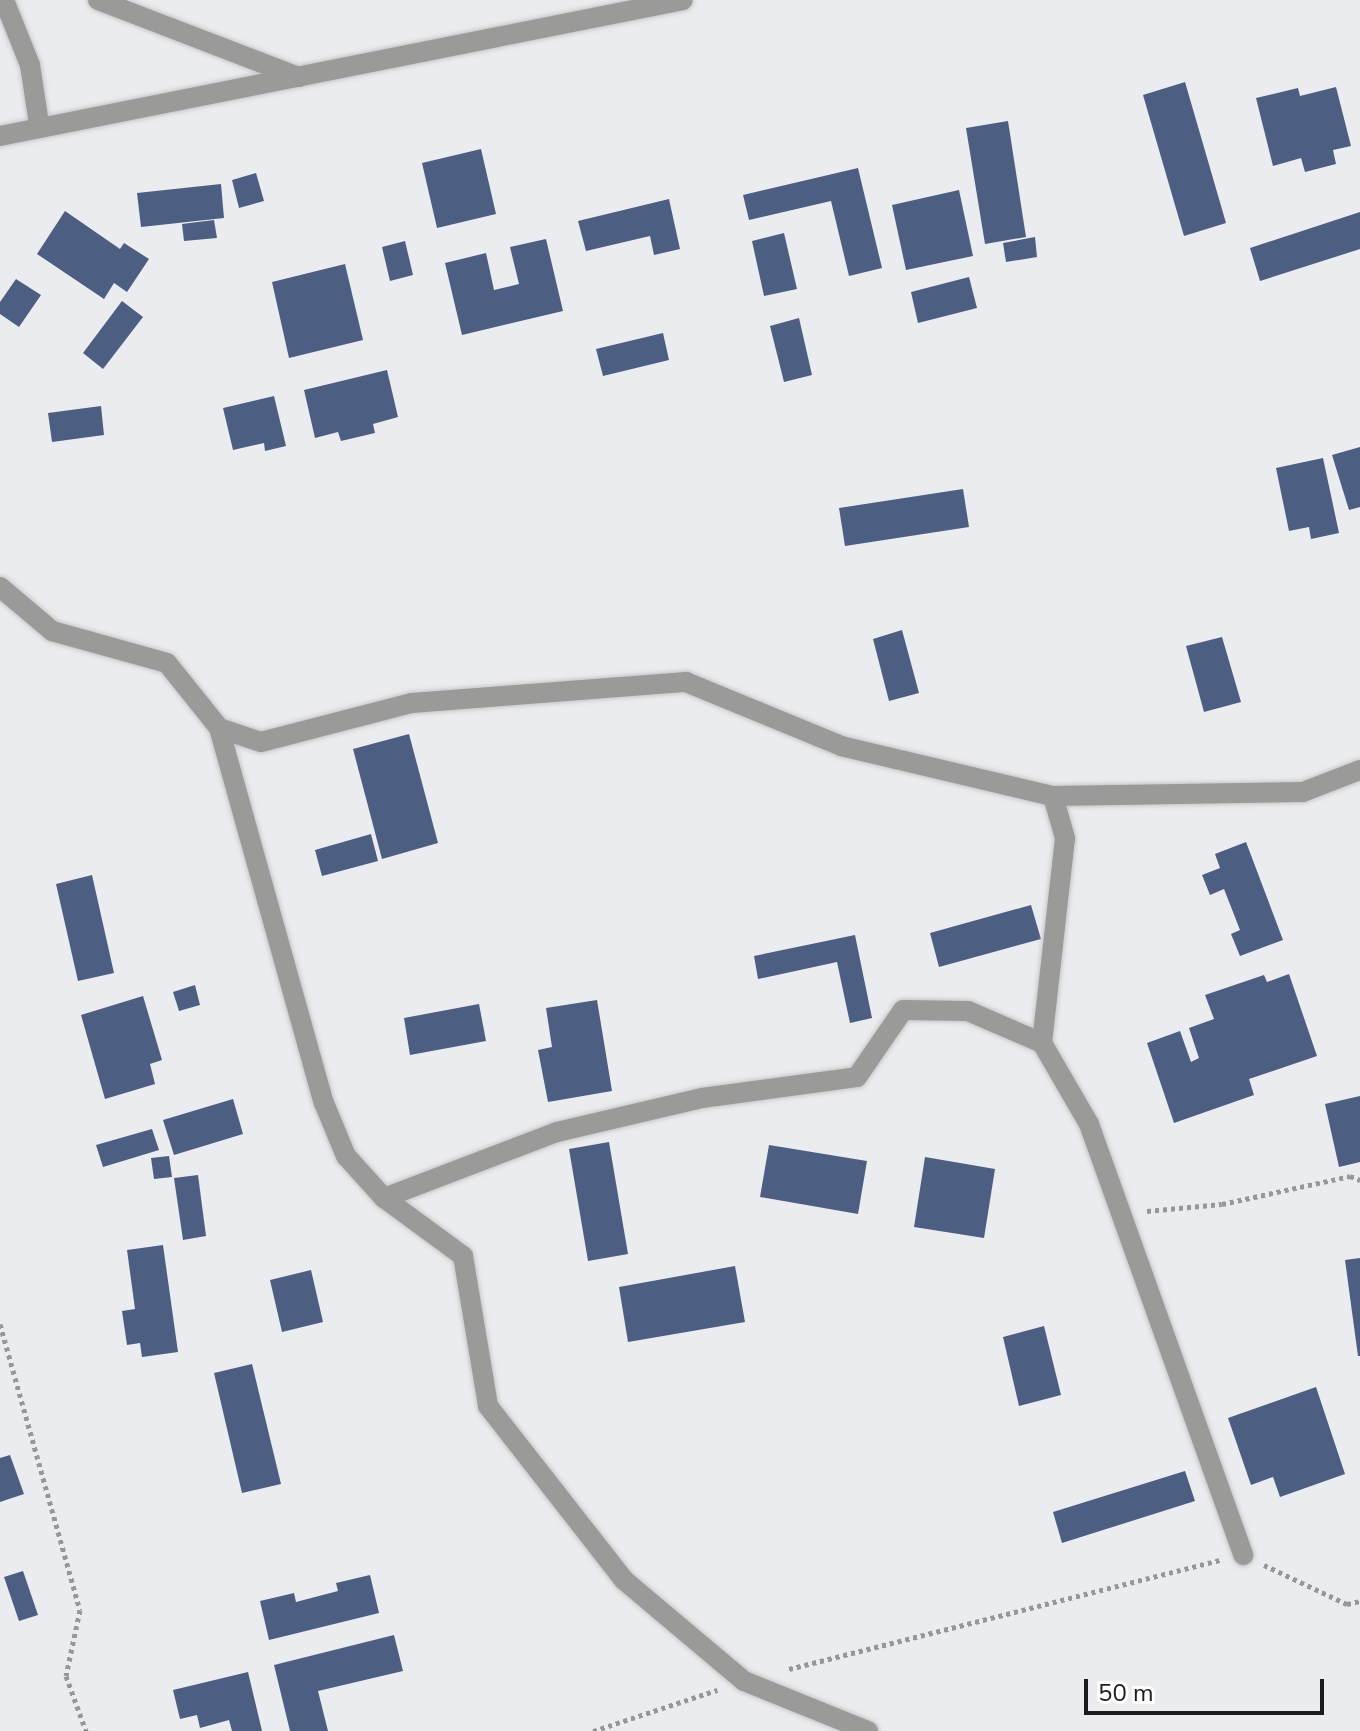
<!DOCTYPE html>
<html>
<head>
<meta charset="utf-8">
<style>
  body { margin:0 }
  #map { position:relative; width:1360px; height:1731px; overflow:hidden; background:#ebecef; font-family:"Nunito Sans",sans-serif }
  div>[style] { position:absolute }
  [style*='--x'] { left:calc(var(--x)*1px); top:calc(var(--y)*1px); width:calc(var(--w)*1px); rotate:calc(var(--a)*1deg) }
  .building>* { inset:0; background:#4d5e83 }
  .path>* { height:5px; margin-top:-2.5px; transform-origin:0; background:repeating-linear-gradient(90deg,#969799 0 4px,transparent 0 8px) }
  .roads { filter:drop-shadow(0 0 2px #c6c7c9) drop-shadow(0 0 2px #c6c7c9) }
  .street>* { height:20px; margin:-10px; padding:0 10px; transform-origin:10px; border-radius:10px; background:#9a9a99 }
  span { translate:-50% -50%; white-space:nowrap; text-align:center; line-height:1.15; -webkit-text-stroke:8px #fff; paint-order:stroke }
  .scale { position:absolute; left:1084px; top:1679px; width:240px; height:36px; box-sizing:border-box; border:4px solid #1c1c1d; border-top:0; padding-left:10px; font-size:24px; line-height:28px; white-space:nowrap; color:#1c1c1d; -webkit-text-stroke:6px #fff; paint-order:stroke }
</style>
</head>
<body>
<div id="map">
  <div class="building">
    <i style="clip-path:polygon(1185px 82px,1226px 223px,1184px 236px,1143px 95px)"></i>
    <i style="clip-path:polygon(1336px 87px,1351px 146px,1333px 150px,1336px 164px,1305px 172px,1301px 158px,1273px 166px,1256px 98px,1298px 88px,1300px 96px)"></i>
    <i style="clip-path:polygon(1008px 121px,1026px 237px,985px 244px,966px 128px)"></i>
    <i style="clip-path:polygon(481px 149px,496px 214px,437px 228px,422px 163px)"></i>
    <i style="clip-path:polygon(858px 168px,882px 268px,849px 276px,831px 201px,749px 220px,743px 195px)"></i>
    <i style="clip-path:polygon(256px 173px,264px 201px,239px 208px,232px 180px)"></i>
    <i style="clip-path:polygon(221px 184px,224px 218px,141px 227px,137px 193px)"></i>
    <i style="clip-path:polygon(959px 190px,973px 256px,906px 270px,892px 205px)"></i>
    <i style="clip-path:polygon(669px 199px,680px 249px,654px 255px,650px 236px,586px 251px,578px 221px)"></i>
    <i style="clip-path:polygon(65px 211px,120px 249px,124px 243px,149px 259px,127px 292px,114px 283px,104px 299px,37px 254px)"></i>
    <i style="clip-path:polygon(1360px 212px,1360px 249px,1260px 281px,1250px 248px)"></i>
    <i style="clip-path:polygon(214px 220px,217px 238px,184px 241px,182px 224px)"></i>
    <i style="clip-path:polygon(784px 233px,797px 289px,764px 296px,752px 241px)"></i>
    <i style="clip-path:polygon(1035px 237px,1037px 257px,1006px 262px,1003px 243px)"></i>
    <i style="clip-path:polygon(546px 239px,563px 311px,462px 335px,445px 263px,486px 253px,494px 290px,519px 284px,510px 247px)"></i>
    <i style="clip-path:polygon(405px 241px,413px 275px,390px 281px,382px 247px)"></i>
    <i style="clip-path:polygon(345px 264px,363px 340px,289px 358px,272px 282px)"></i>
    <i style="clip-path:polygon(969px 277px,977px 308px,918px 323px,911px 292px)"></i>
    <i style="clip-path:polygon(16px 279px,41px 295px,19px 327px,0 314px,0 302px)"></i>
    <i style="clip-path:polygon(122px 301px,143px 317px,103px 369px,83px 353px)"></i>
    <i style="clip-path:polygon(799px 318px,812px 375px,784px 382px,770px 326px)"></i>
    <i style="clip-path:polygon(663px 333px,669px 360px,603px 376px,596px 349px)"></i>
    <i style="clip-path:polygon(387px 370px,398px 417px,373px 424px,375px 433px,341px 441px,338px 432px,315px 438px,304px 390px)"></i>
    <i style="clip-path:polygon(274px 396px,286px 446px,265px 451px,264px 443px,233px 450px,223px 408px)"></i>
    <i style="clip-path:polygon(101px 406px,104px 435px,52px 442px,48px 413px)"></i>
    <i style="clip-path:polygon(1360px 447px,1360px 507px,1349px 510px,1332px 455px)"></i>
    <i style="clip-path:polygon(1323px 458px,1339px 533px,1311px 539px,1309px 527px,1289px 531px,1276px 468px)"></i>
    <i style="clip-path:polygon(963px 489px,969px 527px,845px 546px,839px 508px)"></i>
    <i style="clip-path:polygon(902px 630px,919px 693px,889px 701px,873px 639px)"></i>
    <i style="clip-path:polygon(1222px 637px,1241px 702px,1204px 712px,1186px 646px)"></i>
    <i style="clip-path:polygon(409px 734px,438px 843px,382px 859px,353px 749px)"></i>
    <i style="clip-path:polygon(371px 834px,378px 861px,322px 876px,315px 850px)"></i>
    <i style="clip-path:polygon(1246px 842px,1283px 940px,1240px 956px,1231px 934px,1240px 930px,1224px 889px,1210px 895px,1202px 875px,1220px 868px,1215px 854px)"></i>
    <i style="clip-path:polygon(92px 875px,114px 973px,78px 981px,56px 884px)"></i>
    <i style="clip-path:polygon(1031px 905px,1041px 939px,939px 967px,930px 933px)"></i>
    <i style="clip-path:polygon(855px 935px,872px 1018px,850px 1023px,837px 962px,758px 979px,754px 956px)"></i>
    <i style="clip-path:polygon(1289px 974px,1317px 1056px,1249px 1079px,1254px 1095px,1174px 1123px,1147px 1043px,1180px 1031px,1191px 1062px,1199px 1058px,1189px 1028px,1214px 1019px,1205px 995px,1264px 975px,1267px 982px)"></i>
    <i style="clip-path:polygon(195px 985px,200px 1005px,179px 1011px,173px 992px)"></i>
    <i style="clip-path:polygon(143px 996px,162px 1060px,150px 1064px,155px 1084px,105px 1099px,81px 1015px)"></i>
    <i style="clip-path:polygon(597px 1000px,612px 1091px,548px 1102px,538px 1050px,552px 1047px,546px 1008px)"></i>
    <i style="clip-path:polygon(479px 1004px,486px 1041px,410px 1055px,404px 1018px)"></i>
    <i style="clip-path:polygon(1360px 1096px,1360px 1162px,1339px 1167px,1325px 1104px)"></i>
    <i style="clip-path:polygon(233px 1099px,243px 1134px,174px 1155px,163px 1120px)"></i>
    <i style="clip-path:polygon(152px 1129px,159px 1150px,103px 1167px,96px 1145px)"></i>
    <i style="clip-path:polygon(609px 1142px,628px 1254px,588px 1261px,569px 1149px)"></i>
    <i style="clip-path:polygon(769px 1145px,867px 1161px,858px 1214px,760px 1197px)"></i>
    <i style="clip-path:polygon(169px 1156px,172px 1177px,154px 1179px,151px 1158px)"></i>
    <i style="clip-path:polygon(925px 1157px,995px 1169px,984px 1238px,914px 1227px)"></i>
    <i style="clip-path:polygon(198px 1175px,206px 1236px,183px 1240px,174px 1178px)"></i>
    <i style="clip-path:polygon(163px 1245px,178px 1352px,142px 1357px,140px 1343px,127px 1345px,122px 1311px,135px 1309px,127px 1250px)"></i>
    <i style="clip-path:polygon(1360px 1258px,1360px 1356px,1358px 1356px,1345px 1260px)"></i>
    <i style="clip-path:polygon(735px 1266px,745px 1322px,628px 1342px,619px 1287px)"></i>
    <i style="clip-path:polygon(311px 1270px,323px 1322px,282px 1332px,270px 1280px)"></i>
    <i style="clip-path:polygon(1044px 1326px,1061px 1395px,1019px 1406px,1003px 1337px)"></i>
    <i style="clip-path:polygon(252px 1364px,281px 1484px,242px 1493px,214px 1373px)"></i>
    <i style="clip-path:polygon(1316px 1387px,1345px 1474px,1280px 1497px,1273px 1477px,1251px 1485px,1228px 1418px)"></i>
    <i style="clip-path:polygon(10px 1455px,24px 1494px,0 1502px,0 1458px)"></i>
    <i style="clip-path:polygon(1185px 1471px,1195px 1501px,1062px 1543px,1053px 1512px)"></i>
    <i style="clip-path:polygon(23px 1571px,38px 1615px,19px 1621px,4px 1577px)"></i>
    <i style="clip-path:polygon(370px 1575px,379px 1613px,269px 1640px,260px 1601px,294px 1593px,296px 1602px,338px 1591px,336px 1583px)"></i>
    <i style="clip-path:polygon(394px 1635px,403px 1671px,318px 1691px,328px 1731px,290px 1731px,274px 1665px)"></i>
    <i style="clip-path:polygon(248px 1672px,262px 1731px,232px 1731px,229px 1720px,200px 1728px,197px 1715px,180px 1719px,173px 1690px)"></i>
  </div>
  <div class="path">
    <i style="--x:1147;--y:1211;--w:75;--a:-5.3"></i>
    <i style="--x:1222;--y:1204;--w:131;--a:-12.3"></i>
    <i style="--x:1350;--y:1176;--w:11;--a:22"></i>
    <i style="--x:0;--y:1324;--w:297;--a:74.4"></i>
    <i style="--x:80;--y:1610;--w:67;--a:102"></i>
    <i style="--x:66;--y:1676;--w:59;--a:70"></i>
    <i style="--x:1264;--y:1565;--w:92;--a:25.2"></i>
    <i style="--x:1347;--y:1604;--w:13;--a:-13"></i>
    <i style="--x:789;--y:1669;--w:446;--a:-14.2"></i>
    <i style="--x:593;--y:1731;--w:131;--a:-18.3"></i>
  </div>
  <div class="roads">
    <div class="street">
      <i style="--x:4;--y:0;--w:70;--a:68.2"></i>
      <i style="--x:30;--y:65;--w:60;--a:81.3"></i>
      <i style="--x:98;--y:0;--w:215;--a:21"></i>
      <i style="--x:0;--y:136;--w:696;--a:-11.26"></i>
      <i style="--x:0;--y:587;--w:68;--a:40.2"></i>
      <i style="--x:52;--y:631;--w:119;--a:15.5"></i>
      <i style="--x:167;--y:663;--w:83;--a:51.3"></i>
      <i style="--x:219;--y:728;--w:44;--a:18.4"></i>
      <i style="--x:261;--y:742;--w:156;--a:-14.5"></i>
      <i style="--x:412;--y:703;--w:275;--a:-4.4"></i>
      <i style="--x:686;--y:682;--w:168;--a:22.4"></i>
      <i style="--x:841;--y:746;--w:218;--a:13.3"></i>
      <i style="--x:1053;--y:796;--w:250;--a:-0.9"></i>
      <i style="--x:1303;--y:792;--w:61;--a:-21.1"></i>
      <i style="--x:219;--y:728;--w:389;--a:74.4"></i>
      <i style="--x:324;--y:1103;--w:57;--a:67.5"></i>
      <i style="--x:346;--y:1156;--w:57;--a:47.9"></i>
      <i style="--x:384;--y:1198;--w:98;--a:36.3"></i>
      <i style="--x:463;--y:1256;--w:152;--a:80.5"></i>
      <i style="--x:488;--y:1406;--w:221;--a:52"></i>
      <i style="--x:624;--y:1580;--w:157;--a:40.1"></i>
      <i style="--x:744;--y:1681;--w:134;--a:22"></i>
      <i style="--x:1053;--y:796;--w:44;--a:74.1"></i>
      <i style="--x:1065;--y:838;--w:206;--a:96.4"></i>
      <i style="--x:1042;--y:1043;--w:94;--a:59.9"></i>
      <i style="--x:1089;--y:1124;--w:458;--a:70.3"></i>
      <i style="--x:384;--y:1198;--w:185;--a:-20.9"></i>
      <i style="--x:557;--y:1132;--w:149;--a:-13.2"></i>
      <i style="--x:702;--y:1098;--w:156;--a:-7.7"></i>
      <i style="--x:857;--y:1077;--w:81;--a:-55.5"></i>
      <i style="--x:903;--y:1010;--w:65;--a:0.9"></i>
      <i style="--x:968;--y:1011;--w:81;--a:23.4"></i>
    </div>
  </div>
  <div class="scale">50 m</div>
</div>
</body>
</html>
